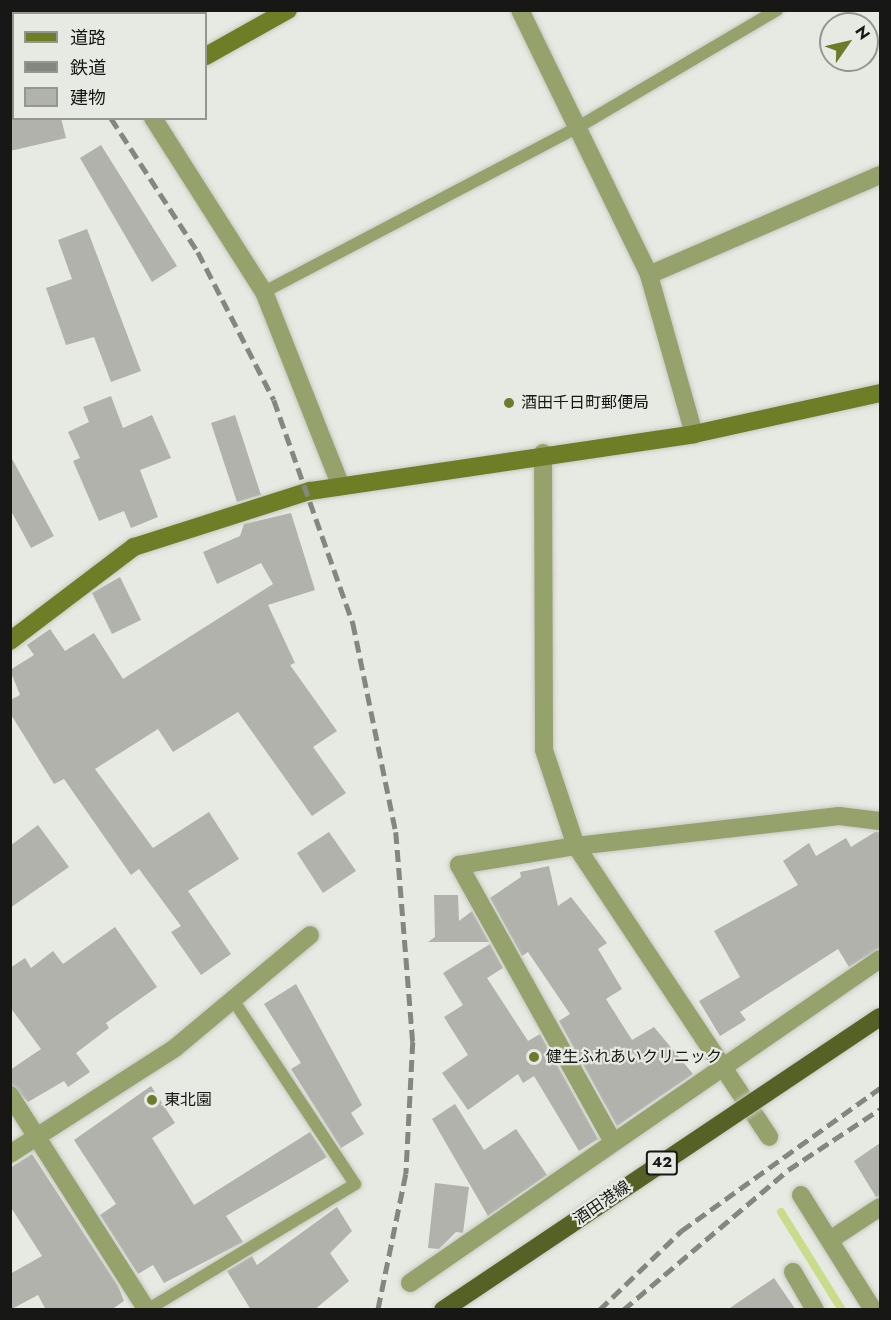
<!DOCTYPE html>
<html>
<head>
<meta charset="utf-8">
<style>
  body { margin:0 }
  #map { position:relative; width:891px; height:1320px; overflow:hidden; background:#e7eae2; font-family:Jost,"Noto Sans JP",sans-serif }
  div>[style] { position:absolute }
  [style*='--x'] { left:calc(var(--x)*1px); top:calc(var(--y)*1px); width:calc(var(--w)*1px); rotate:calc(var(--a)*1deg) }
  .stream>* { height:8px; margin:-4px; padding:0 4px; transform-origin:4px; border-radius:4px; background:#c9dc8a }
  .building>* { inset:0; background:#b0b2ab }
  .roads { filter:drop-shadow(0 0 2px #c6c8c1) drop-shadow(0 0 2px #c6c8c1) }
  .lane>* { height:12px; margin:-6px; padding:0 6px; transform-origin:6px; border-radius:6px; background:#95a26c }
  .street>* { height:18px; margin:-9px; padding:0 9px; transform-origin:9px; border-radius:9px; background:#95a26c }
  .secondary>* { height:18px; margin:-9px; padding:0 9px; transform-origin:9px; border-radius:9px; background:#6e7e26 }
  .rail>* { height:4.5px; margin-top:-2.25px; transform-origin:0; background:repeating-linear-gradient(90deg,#848680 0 12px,transparent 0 18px) }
  .bridges { filter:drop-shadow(0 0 2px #c6c8c1) drop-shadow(0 0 2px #c6c8c1) }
  .primary-bridge>* { height:18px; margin:-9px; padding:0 9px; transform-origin:9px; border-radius:9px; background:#566225 }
  .dots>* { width:16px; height:16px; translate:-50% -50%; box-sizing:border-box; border:3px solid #e7eae2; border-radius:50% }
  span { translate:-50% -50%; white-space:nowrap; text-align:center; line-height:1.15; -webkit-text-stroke:4.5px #e7eae2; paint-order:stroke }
  .shield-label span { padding:2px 4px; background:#e7eae2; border:2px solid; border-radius:4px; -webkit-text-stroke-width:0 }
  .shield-label { font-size:15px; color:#171815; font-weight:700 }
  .poi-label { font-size:16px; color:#171815 }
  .left { translate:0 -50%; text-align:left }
  .street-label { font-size:16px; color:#171815 }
  .frame { position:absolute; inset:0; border:12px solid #171815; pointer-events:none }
  .legend { position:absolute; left:12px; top:12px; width:195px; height:108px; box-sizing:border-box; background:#e7eae2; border:2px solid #949690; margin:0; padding:8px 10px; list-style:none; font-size:18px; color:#171815 }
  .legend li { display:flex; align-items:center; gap:12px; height:30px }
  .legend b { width:30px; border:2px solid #949690 }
  .north { position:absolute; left:819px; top:12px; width:60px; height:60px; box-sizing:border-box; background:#e7eae2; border:2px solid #949690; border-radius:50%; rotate:56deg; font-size:16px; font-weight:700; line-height:24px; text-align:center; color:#171815 }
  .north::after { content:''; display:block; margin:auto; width:21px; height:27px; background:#6d7c2b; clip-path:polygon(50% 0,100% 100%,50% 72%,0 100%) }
</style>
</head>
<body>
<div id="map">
  <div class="stream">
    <i style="--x:781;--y:1212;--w:115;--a:58.1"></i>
  </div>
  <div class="building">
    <i style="clip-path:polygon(10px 118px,61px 118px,66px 138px,10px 151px)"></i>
    <i style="clip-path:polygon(101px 145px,177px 266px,152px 282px,80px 158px)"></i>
    <i style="clip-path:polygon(87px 229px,141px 371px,111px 382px,94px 337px,66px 345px,46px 288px,72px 279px,58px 240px)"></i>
    <i style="clip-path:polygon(111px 396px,123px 428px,152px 415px,171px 458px,140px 470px,158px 517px,131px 528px,124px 511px,99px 521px,73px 461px,80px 458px,68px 432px,89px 422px,83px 407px)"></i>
    <i style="clip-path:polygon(235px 415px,261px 495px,237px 502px,211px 423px)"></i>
    <i style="clip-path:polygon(10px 455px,54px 536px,31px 548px,10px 509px)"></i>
    <i style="clip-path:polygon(291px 513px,315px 590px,268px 605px,295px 663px,290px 665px,337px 731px,313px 747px,346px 793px,312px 816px,238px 712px,173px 752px,158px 729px,95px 769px,153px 848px,209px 812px,239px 859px,188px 891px,231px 954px,201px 975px,171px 932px,181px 926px,139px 869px,131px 875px,64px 779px,54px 784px,10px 713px,10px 700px,20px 695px,10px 670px,34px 655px,27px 645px,50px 629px,65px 651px,94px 633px,123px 679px,273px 584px,261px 563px,217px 584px,203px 552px,240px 536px,244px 524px)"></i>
    <i style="clip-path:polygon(120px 577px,141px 620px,112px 634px,92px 593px)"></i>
    <i style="clip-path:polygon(38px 825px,69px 867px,10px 908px,10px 846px)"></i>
    <i style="clip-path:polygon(329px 832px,356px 871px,323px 893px,297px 853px)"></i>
    <i style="clip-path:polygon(875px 832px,880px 832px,880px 948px,849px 967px,838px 949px,740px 1012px,746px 1020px,720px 1036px,699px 1001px,740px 977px,714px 931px,798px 885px,783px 861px,809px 843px,816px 856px,846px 838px,851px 847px)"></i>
    <i style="clip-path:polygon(549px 866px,558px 906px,571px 897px,607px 943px,598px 949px,622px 989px,606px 999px,632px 1040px,654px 1027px,693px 1074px,617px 1126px,559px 1021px,570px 1014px,528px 952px,522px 956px,490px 898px,521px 877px,520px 872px)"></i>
    <i style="clip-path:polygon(434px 895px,458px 895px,459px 921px,472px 911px,489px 942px,428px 942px,435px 937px)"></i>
    <i style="clip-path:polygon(115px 927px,157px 987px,106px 1023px,109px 1028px,76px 1053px,90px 1072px,68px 1087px,64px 1081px,28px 1102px,10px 1084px,10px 1070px,41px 1049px,10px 1007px,10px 968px,25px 958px,31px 968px,53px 951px,63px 964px)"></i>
    <i style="clip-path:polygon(490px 944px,503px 968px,487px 978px,528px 1041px,540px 1034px,598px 1139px,579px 1151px,534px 1076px,523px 1083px,518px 1074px,468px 1110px,442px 1073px,468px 1055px,444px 1017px,463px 1005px,443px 973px)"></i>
    <i style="clip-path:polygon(296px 984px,362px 1105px,351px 1113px,364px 1134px,341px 1148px,291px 1069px,301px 1063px,264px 1004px)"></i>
    <i style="clip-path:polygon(151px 1086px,175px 1123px,152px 1138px,194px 1205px,310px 1132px,327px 1157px,226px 1216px,243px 1242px,164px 1283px,153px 1265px,138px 1274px,100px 1215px,116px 1204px,74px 1140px)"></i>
    <i style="clip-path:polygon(455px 1104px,484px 1150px,516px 1129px,547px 1175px,488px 1216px,432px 1119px)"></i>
    <i style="clip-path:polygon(880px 1143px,880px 1196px,876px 1197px,854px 1161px)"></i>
    <i style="clip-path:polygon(32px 1154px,118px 1286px,124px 1301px,111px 1310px,46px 1310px,38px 1295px,10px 1310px,10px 1274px,42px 1256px,10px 1206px,10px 1168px)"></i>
    <i style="clip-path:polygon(435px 1183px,469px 1187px,463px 1233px,456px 1232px,439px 1249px,428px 1248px)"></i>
    <i style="clip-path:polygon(337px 1207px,352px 1231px,330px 1253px,349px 1281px,314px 1310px,251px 1310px,227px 1271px,252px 1256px,257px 1265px)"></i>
    <i style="clip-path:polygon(774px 1278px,796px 1310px,727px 1310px)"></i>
  </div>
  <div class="roads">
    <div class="lane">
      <i style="--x:264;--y:292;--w:357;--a:-27.7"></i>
      <i style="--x:580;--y:126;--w:229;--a:-30.5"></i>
      <i style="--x:147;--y:1310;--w:243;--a:-31.2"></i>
      <i style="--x:355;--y:1184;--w:221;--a:-123.5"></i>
    </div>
    <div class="street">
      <i style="--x:72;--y:10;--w:4;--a:63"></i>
      <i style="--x:520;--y:10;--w:295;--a:64"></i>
      <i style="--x:649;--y:275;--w:165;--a:74.2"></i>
      <i style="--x:153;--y:118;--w:206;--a:57.5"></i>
      <i style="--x:264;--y:292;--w:206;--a:68.4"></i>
      <i style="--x:649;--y:275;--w:252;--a:-23.4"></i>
      <i style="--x:543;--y:453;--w:297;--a:89.8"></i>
      <i style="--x:544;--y:750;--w:101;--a:71.6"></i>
      <i style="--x:576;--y:846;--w:349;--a:56.4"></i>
      <i style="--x:10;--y:1095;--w:255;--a:57.5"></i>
      <i style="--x:612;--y:1140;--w:315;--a:-119.1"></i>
      <i style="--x:459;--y:865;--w:119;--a:-9.2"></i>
      <i style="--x:576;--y:846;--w:265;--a:-6.5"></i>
      <i style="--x:839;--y:816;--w:41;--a:7"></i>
      <i style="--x:10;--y:1154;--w:196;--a:-32.7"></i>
      <i style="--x:175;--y:1048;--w:176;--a:-39.9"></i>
      <i style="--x:801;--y:1195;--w:136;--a:57.9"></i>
      <i style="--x:830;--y:1240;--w:60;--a:-33.4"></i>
      <i style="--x:793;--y:1272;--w:44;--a:59.9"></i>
      <i style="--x:410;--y:1283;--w:571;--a:-34.58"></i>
    </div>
    <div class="secondary">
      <i style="--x:206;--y:56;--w:94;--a:-29.3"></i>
      <i style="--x:10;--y:641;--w:156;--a:-37.2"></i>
      <i style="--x:134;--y:547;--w:185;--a:-17.7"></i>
      <i style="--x:310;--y:491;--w:388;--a:-8.4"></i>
      <i style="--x:694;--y:434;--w:190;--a:-12.4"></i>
    </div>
  </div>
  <div class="rail">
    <i style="--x:31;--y:10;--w:5;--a:53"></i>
    <i style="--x:111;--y:118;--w:160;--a:57"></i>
    <i style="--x:198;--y:252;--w:166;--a:62.8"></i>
    <i style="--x:274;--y:400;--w:237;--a:70.5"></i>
    <i style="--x:353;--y:623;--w:213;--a:78.4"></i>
    <i style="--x:396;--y:832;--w:211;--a:85.4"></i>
    <i style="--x:413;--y:1042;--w:132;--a:93"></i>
    <i style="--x:406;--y:1174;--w:139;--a:101.6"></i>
    <i style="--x:599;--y:1310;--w:114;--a:-43.9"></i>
    <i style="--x:681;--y:1231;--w:245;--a:-35.7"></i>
    <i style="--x:623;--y:1310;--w:216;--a:-40.3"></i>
    <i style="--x:788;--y:1170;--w:110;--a:-33.5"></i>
  </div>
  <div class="bridges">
    <div class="primary-bridge">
      <i style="--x:443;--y:1310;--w:526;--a:-33.84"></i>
    </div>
  </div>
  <div class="dots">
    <i style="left:509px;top:403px;background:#6d7c2b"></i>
    <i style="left:534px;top:1057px;background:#6d7c2b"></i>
    <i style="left:152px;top:1100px;background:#6d7c2b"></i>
  </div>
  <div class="shield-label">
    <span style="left:662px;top:1163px">42</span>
  </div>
  <div class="poi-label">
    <span class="left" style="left:521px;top:403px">酒田千日町郵便局</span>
    <span class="left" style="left:546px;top:1057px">健生ふれあいクリニック</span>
    <span class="left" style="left:164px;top:1100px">東北園</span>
  </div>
  <div class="street-label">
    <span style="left:602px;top:1203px;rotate:-34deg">酒田港線</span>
  </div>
  <div class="frame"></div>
  <ul class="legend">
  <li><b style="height:8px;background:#6e7e26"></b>道路</li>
  <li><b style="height:8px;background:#848680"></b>鉄道</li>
  <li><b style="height:16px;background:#b0b2ab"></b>建物</li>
  </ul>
  <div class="north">N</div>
</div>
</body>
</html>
